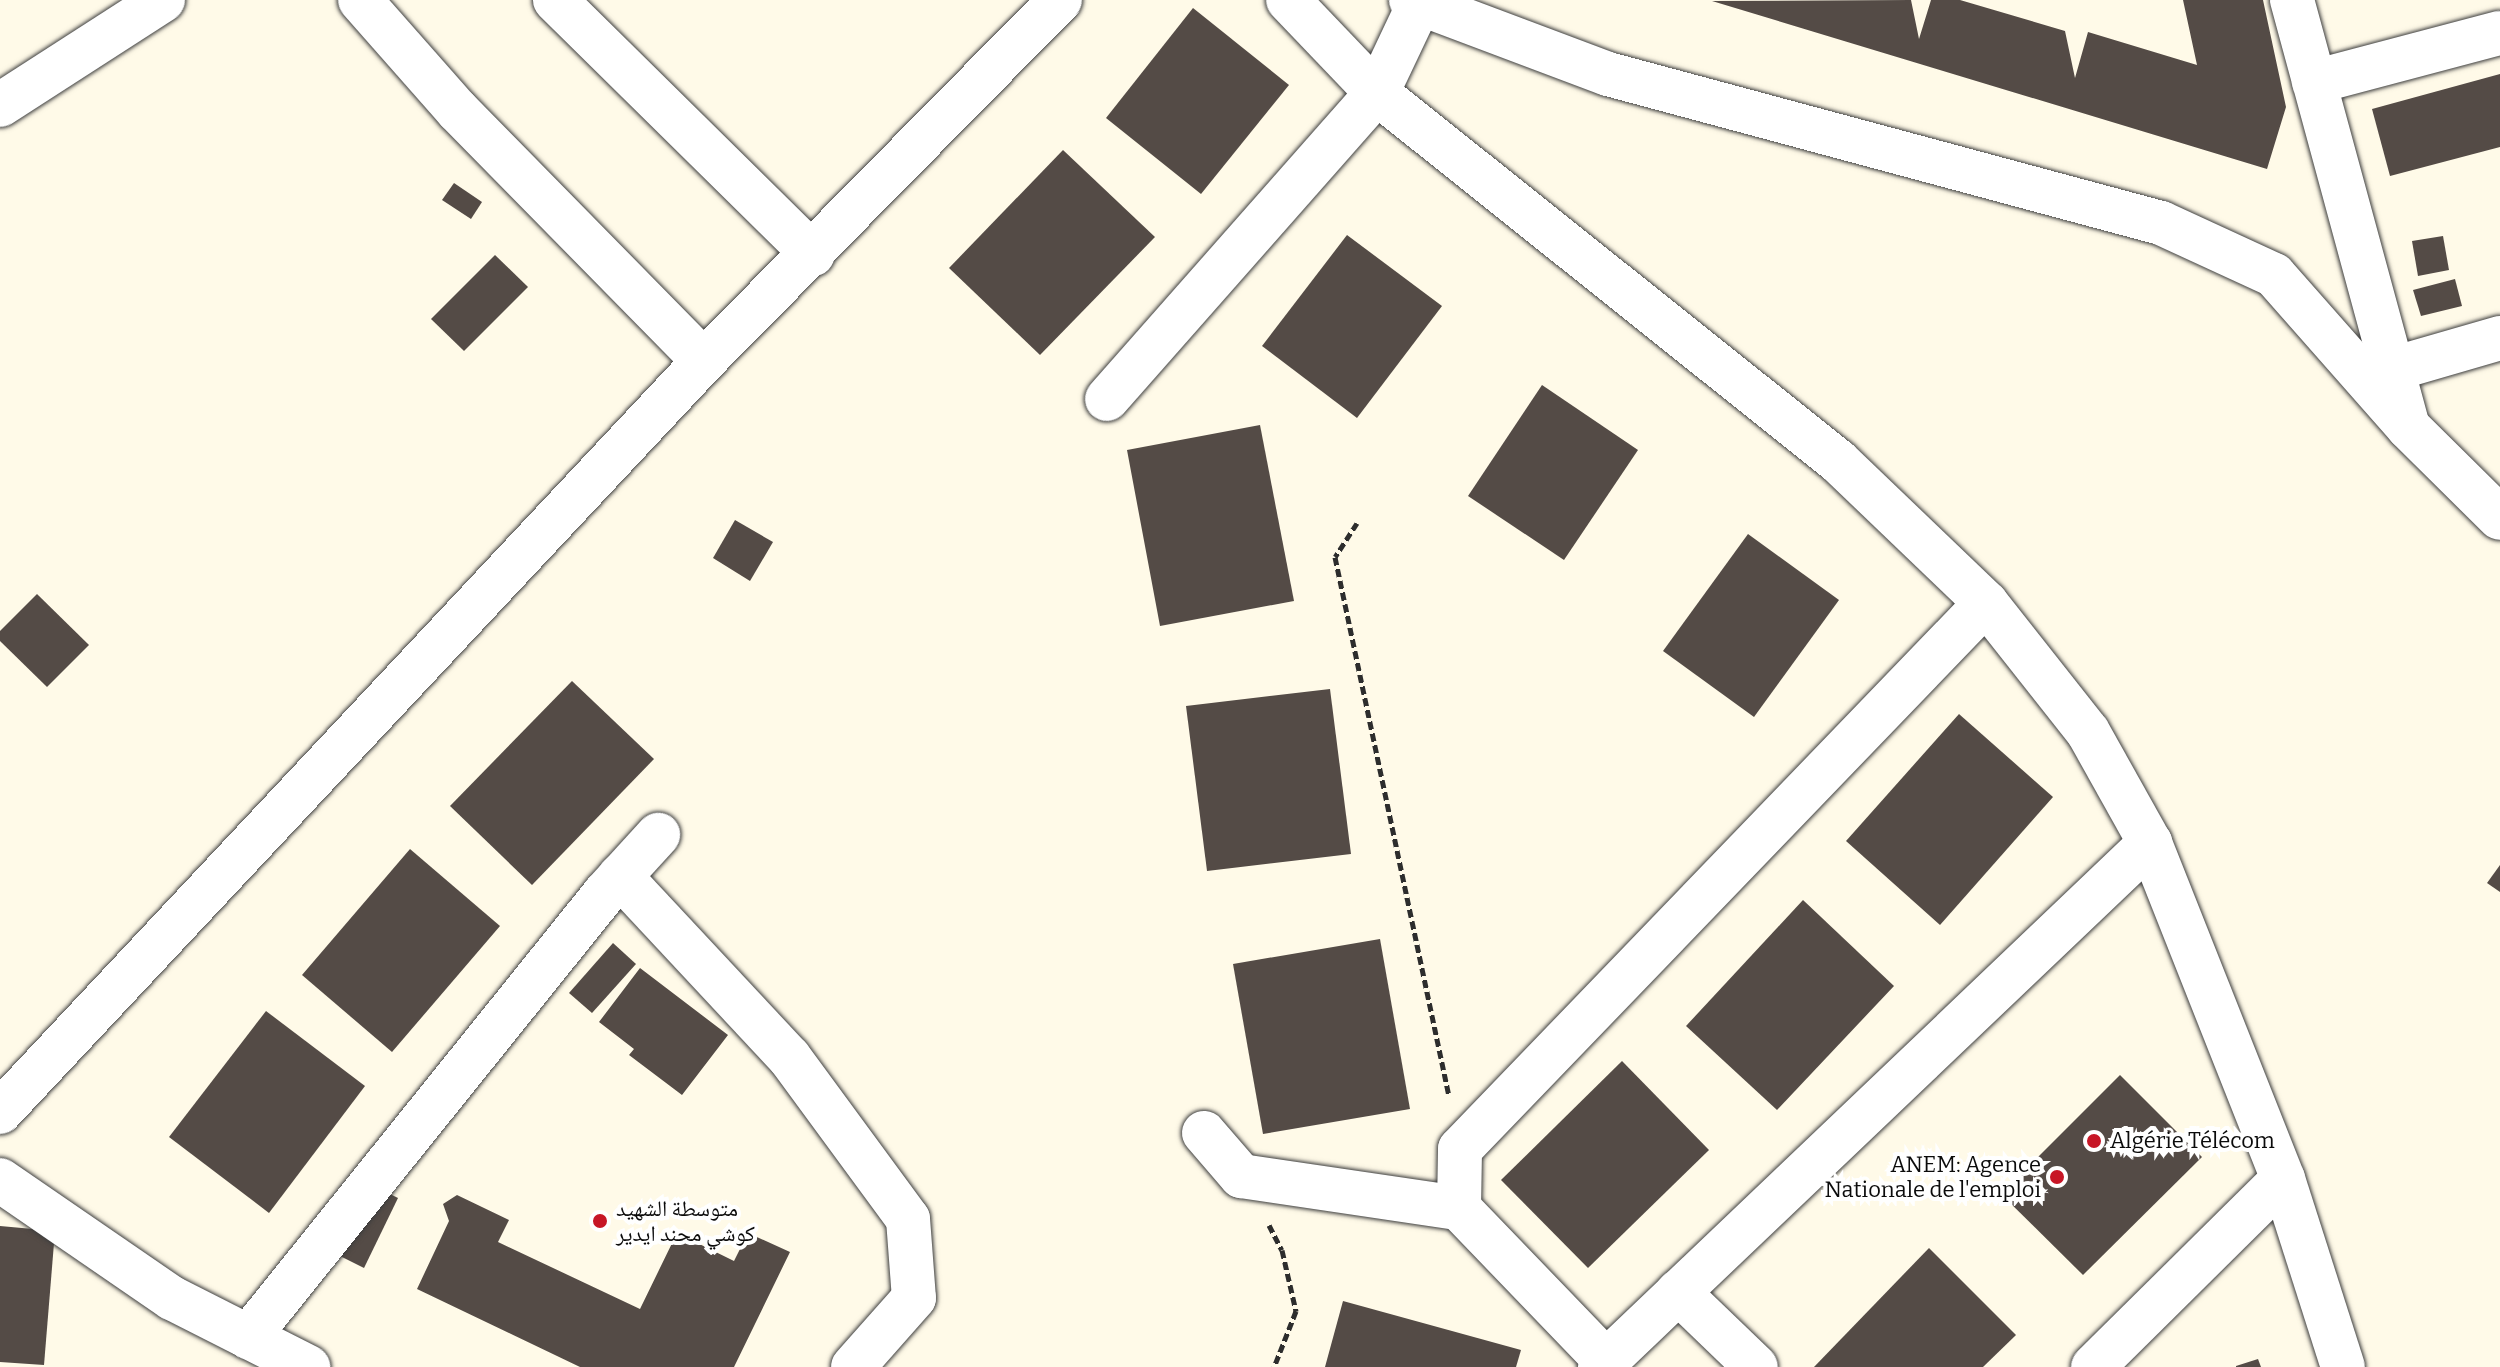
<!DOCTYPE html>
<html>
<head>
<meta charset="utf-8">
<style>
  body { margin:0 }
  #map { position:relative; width:2500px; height:1367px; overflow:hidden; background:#fffae8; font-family:Bitter,"Noto Naskh Arabic",serif }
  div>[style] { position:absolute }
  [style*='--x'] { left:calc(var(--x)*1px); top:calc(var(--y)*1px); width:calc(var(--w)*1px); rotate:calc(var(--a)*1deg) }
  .building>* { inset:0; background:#544b46 }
  .path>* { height:5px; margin-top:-2.5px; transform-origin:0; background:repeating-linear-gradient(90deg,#2d2d2d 0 8px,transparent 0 12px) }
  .roads { filter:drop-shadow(0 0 2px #3e3e3e) drop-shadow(0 0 2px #3e3e3e) }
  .minor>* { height:44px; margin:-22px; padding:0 22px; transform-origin:22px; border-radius:22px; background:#fff }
  .dots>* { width:22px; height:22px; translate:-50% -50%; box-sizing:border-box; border:4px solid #fff; border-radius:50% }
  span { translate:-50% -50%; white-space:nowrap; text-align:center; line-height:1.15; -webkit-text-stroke:8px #fff; paint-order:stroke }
  .poi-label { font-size:22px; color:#0b0b0b }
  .left { translate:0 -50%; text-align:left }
  .right { translate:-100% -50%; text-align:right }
</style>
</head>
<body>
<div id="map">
  <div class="building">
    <i style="clip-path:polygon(1911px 0,1919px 39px,1931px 0,1960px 0,2065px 31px,2075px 78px,2088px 32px,2197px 65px,2183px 0,2263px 0,2286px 107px,2267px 169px,1712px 1px)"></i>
    <i style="clip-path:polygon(1193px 8px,1289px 85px,1201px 194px,1106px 118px)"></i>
    <i style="clip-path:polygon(2500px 74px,2500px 147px,2390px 176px,2372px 109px)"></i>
    <i style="clip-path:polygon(1063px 150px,1155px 237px,1040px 355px,949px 268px)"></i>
    <i style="clip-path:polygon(454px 183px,482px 202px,471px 219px,442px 200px)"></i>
    <i style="clip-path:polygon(1347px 235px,1442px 306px,1357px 418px,1262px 346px)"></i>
    <i style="clip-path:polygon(2443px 236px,2449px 270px,2418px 276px,2412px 241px)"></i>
    <i style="clip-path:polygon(495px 255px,528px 287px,464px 351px,431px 319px)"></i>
    <i style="clip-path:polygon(2455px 279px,2462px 306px,2421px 316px,2413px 290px)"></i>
    <i style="clip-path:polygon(1542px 385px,1638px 450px,1564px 560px,1468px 496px)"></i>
    <i style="clip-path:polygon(1260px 425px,1294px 601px,1160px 626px,1127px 450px)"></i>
    <i style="clip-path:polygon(735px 520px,773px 542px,750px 581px,713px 558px)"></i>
    <i style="clip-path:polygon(1748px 534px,1839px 600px,1754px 717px,1663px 651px)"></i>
    <i style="clip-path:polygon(37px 594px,89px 645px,47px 687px,0 641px,0 631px)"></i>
    <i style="clip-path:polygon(572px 681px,654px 759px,532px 885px,450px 806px)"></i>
    <i style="clip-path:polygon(1330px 689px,1351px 854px,1207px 871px,1186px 706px)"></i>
    <i style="clip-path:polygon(1959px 714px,2053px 797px,1940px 925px,1846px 841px)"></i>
    <i style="clip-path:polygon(410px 849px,500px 926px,392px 1052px,302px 975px)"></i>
    <i style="clip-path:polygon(2500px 865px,2500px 892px,2487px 883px)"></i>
    <i style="clip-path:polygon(1803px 900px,1894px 986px,1777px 1110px,1686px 1026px)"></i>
    <i style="clip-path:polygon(1380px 939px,1410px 1109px,1263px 1134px,1233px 964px)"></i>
    <i style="clip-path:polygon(613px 943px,636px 964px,592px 1013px,569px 993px)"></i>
    <i style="clip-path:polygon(640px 968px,728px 1035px,682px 1095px,629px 1055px,634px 1049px,599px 1022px)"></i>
    <i style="clip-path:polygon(266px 1011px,365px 1086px,269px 1213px,169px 1137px)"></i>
    <i style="clip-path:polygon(1622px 1061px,1709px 1150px,1588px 1268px,1501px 1180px)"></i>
    <i style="clip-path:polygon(2120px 1075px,2202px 1157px,2083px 1275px,2001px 1194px)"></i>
    <i style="clip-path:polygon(364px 1181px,398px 1198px,364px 1268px,330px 1251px)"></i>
    <i style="clip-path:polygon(457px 1195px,509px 1220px,498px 1242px,640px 1309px,677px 1233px,734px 1261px,748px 1233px,790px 1252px,734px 1367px,580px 1367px,417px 1289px,449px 1221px,443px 1204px)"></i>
    <i style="clip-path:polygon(0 1226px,55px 1231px,44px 1365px,0 1362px)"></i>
    <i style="clip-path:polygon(1929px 1248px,2016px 1335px,1983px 1367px,1814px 1367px)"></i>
    <i style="clip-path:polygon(1343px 1301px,1521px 1350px,1516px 1367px,1325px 1367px)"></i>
    <i style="clip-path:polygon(2258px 1359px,2261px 1367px,2236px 1367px,2236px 1366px)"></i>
  </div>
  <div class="path">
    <i style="--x:1357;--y:523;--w:40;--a:122.9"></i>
    <i style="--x:1335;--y:557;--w:551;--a:78.06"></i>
    <i style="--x:1269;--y:1225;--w:28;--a:63"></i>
    <i style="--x:1282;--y:1250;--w:63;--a:77.1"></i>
    <i style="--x:1296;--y:1311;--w:60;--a:111.4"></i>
  </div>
  <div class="roads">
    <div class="minor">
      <i style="--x:360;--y:0;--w:147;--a:48.6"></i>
      <i style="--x:457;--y:110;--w:352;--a:45.5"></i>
      <i style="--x:555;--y:0;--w:362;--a:44.6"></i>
      <i style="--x:1288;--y:0;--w:129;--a:46.3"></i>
      <i style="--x:1377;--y:93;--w:591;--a:38.61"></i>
      <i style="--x:1839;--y:462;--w:204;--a:43.8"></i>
      <i style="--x:1986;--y:603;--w:164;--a:51.7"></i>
      <i style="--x:2088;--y:732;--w:127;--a:60.8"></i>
      <i style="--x:2150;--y:843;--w:361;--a:68.4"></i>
      <i style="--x:2283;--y:1179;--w:197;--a:72.3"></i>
      <i style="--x:1411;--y:0;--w:210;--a:20.6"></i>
      <i style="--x:1608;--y:74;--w:573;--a:15.08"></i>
      <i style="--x:2161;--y:223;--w:124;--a:24.7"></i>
      <i style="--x:2274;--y:275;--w:203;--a:48.6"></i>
      <i style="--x:2292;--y:0;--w:442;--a:74.8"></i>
      <i style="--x:2408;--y:427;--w:129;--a:44.7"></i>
      <i style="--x:2314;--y:82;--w:192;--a:-14.8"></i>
      <i style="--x:0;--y:105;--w:194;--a:-32.8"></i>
      <i style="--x:2393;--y:369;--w:111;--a:-16.2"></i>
      <i style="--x:1107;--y:399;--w:408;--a:-48.6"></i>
      <i style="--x:1377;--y:93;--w:103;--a:-64.7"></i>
      <i style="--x:620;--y:876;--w:248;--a:47"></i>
      <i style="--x:789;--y:1057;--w:201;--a:53.7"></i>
      <i style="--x:908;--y:1219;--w:79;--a:85.7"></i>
      <i style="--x:914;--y:1298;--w:92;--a:131.5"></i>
      <i style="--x:0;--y:1112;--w:1029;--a:-46.85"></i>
      <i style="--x:704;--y:361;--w:507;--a:-45.4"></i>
      <i style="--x:1204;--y:1133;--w:57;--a:49.3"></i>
      <i style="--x:1241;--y:1176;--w:220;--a:8.4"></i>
      <i style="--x:0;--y:1180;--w:209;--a:34.5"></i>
      <i style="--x:172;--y:1298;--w:153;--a:26.9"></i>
      <i style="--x:1678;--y:1292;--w:108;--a:43.9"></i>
      <i style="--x:248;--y:1337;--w:570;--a:-51.2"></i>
      <i style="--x:605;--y:893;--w:79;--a:-47.6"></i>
      <i style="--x:1606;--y:1361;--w:212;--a:-133.9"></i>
      <i style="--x:1459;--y:1208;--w:59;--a:-89"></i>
      <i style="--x:1460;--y:1149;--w:758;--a:-46.07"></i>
      <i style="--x:1600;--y:1367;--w:760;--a:-43.61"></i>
      <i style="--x:2093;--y:1367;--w:267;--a:-44.7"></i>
    </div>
  </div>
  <div class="dots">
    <i style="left:2094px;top:1141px;background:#c71626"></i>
    <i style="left:2057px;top:1177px;background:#c71626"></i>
    <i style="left:600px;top:1221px;background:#c71626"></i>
  </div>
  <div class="poi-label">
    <span class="left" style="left:2110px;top:1141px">Algérie Télécom</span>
    <span class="right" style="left:2041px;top:1177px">ANEM: Agence<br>Nationale de l'emploi</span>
    <span class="left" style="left:616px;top:1221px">متوسطة الشهيد<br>كوشي محند ايدير</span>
  </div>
</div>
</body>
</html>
